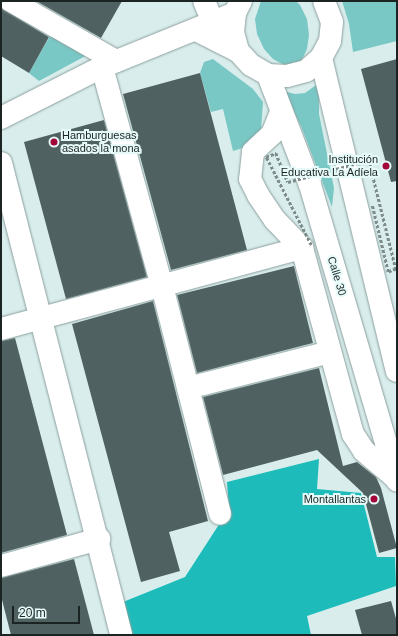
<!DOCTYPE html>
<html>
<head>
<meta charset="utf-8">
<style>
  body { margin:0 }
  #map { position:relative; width:398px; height:636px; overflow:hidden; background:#d8edec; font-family:Helvetica,sans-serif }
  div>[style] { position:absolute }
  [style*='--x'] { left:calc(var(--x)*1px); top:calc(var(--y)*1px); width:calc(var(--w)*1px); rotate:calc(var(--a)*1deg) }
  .green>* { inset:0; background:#79c8c5 }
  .forest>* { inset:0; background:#1dbcba }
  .building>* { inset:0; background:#506161 }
  .roads { filter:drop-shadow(0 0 1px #8c9f9e) drop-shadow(0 0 1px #8c9f9e) }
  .minor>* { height:22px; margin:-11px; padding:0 11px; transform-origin:11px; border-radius:11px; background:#fff }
  .major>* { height:22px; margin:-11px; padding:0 11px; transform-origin:11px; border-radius:11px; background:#fff }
  .path-bridge>* { height:2.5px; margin-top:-1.25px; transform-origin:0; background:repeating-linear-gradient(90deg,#7d8b8a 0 3px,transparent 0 5px) }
  .dots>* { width:11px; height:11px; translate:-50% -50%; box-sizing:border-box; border:2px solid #e6faf9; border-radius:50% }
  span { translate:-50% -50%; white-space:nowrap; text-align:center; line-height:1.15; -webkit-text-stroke:4px #e6faf9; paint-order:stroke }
  .poi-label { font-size:11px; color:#1c2423 }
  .left { translate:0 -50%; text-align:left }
  .right { translate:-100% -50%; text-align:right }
  .street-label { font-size:11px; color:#1c2423 }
  .frame { position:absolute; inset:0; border:2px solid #1c2423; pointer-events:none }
  .scale { position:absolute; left:12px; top:606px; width:68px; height:18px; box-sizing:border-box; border:2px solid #1c2423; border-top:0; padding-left:5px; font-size:12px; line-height:14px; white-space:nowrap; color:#1c2423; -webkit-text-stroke:3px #e6faf9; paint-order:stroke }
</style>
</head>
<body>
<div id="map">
  <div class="green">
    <i style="clip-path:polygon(261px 1px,296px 1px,300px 5px,307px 19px,309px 35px,307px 49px,301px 62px,286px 66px,273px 59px,264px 49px,257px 34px,255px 19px)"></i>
    <i style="clip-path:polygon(342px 1px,397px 1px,397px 41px,353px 52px,349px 24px)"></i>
    <i style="clip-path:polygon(57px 35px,91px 53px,39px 81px,29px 73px,50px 36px)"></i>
    <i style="clip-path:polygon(213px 59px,253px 89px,263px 102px,261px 130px,249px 146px,233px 151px,223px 109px,211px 112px,200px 73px,204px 62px)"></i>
    <i style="clip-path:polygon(319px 83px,319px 114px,334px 188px,332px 207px,301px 126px,283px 91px,295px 94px,305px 93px)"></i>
  </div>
  <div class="forest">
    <i style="clip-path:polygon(319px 459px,317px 489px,361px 493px,377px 557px,395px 557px,396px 586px,307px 616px,311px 635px,130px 635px,123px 602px,185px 577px,229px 509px,227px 482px)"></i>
  </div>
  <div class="building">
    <i style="clip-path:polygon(36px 1px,122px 1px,101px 38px)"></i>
    <i style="clip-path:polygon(1px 8px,49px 37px,29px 73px,1px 56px)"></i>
    <i style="clip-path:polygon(397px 59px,397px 181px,391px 182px,361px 69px)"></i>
    <i style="clip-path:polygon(200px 73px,247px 250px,171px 270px,123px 94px)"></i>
    <i style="clip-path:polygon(104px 120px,147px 277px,66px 299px,24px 142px)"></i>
    <i style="clip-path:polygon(294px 266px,313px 343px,197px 373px,177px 295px)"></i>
    <i style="clip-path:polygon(153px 301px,208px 521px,169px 532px,180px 571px,141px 582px,72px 324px)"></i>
    <i style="clip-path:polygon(15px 338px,67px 535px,1px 553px,1px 341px)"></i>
    <i style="clip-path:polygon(319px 368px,343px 466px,357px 462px,376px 477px,381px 488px,397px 548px,379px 553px,363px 493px,317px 450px,223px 475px,203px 397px)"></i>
    <i style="clip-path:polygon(74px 559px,94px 635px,11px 635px,1px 596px,1px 578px)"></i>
    <i style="clip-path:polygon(391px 601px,397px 622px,397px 635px,362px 635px,355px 610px)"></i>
  </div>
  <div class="roads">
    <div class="minor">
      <i style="--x:11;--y:1;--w:121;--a:29.7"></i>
      <i style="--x:204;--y:1;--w:23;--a:67"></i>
      <i style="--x:213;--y:22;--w:14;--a:94"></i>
      <i style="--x:196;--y:30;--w:47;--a:26.6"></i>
      <i style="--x:102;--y:67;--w:227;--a:74.7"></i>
      <i style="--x:162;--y:286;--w:235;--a:75.7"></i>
      <i style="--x:281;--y:112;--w:24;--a:112"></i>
      <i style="--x:272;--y:134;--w:26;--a:137"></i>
      <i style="--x:253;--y:152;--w:27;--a:96"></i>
      <i style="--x:250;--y:179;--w:18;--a:63"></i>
      <i style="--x:258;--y:195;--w:30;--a:56"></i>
      <i style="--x:275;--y:220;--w:39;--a:46"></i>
      <i style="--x:302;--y:248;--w:193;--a:74.7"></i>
      <i style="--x:353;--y:434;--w:20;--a:57"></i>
      <i style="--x:364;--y:451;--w:43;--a:40.3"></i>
      <i style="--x:1;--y:118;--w:113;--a:-26.8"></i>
      <i style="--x:102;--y:67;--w:144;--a:-22.1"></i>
      <i style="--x:1;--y:163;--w:487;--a:75.7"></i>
      <i style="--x:1;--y:329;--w:312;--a:-15.1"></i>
      <i style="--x:188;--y:388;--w:146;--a:-14.2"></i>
      <i style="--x:1;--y:566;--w:102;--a:-15.4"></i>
    </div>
    <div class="major">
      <i style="--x:241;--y:1;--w:13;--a:117"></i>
      <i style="--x:235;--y:13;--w:19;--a:96"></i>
      <i style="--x:233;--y:32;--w:20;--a:75"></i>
      <i style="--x:238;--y:51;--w:19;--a:47"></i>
      <i style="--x:251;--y:65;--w:20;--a:30"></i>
      <i style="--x:268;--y:75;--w:19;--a:3"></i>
      <i style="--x:287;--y:76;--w:20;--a:-15"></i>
      <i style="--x:306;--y:71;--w:20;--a:-41"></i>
      <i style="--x:321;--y:58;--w:19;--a:-62"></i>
      <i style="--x:330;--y:41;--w:19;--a:-84"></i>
      <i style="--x:332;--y:22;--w:22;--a:-111"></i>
      <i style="--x:321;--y:58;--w:322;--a:76.4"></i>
      <i style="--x:268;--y:75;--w:118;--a:69.1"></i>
      <i style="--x:310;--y:185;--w:308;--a:73.6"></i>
    </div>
  </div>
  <div class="path-bridge">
    <i style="--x:311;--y:245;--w:99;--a:-117.1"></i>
    <i style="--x:266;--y:157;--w:11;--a:-22"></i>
    <i style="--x:276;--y:153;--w:31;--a:68"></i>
    <i style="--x:288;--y:182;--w:84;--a:-15.2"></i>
    <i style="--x:369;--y:160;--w:112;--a:76.1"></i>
    <i style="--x:396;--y:269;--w:9;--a:159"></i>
    <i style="--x:388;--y:272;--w:69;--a:-103.4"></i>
  </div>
  <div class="dots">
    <i style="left:54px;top:142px;background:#a30539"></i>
    <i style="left:386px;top:166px;background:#a30539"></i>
    <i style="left:374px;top:499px;background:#a30539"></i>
  </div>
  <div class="poi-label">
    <span class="left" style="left:62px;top:142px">Hamburguesas<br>asados la mona</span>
    <span class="right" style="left:378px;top:166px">Institución<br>Educativa La Adíela</span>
    <span class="right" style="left:366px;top:499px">Montallantas</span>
  </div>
  <div class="street-label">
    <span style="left:337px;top:276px;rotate:73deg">Calle 30</span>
  </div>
  <div class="frame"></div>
  <div class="scale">20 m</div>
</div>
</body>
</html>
